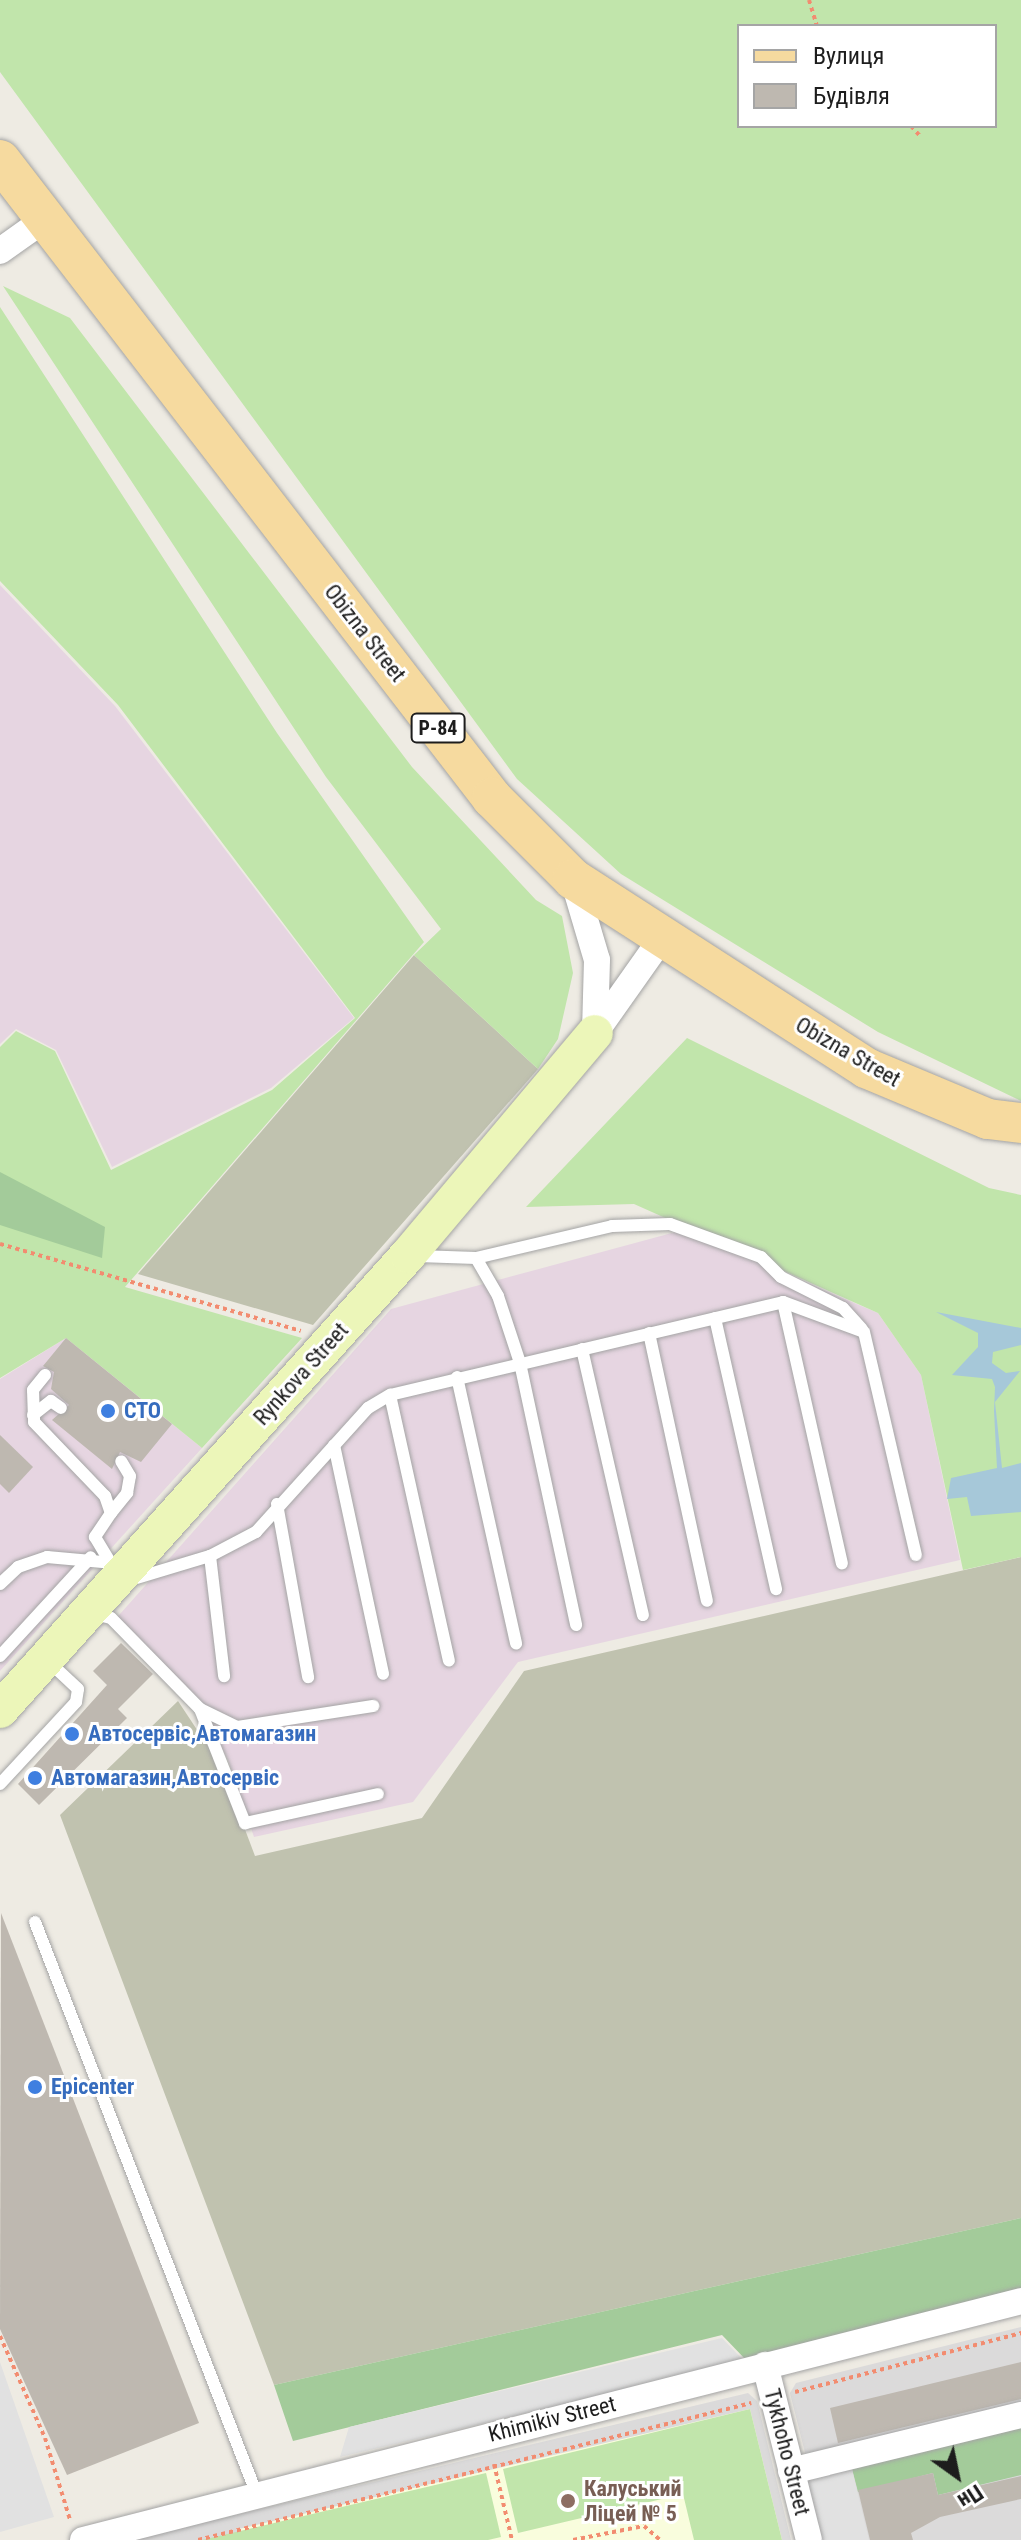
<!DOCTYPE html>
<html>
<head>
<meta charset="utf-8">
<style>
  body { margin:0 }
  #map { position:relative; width:1021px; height:2540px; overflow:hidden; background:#eeebe3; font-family:"Roboto Condensed",sans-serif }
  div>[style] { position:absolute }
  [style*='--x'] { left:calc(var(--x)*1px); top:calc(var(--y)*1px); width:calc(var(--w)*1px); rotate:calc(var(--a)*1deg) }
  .residential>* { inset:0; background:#dbdada }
  .industrial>* { inset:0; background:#e6d5e1 }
  .education>* { inset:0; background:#f9fddd }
  .construction>* { inset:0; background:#c0c2af }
  .grass>* { inset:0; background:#c1e5ab }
  .forest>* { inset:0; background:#a3cb9a }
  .parking>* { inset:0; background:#e1e1e1 }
  .water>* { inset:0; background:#a6c8d9 }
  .building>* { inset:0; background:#beb8b0 }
  .path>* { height:4px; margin-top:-2px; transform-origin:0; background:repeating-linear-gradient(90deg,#f28c70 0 4px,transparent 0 8px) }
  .roads { filter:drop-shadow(0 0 2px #a4a4a4) drop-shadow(0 0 2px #a4a4a4) }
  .lane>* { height:12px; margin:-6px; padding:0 6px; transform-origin:6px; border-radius:6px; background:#fff }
  .street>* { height:26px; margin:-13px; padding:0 13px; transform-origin:13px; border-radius:13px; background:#fff }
  .secondary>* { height:36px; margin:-18px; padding:0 18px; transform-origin:18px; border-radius:18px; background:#ecf6b9 }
  .primary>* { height:40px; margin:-20px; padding:0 20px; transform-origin:20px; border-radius:20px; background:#f6da9f }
  .dots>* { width:22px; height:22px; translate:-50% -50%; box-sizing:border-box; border:4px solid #fff; border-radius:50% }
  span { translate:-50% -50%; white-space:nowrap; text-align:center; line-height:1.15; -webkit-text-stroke:6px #fff; paint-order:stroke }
  .shield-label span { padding:2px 6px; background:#fff; border:2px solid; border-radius:6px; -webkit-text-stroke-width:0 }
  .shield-label { font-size:20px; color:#1d1d1d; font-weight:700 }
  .street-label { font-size:22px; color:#1d1d1d }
  .shop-label { font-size:22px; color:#366cbe; font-weight:700 }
  .left { translate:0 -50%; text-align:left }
  .education-label { font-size:22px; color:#785e54; font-weight:700 }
  .legend { position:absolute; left:737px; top:24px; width:260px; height:104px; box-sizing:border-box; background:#fff; border:2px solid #a5a5a5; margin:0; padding:10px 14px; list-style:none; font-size:24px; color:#1d1d1d }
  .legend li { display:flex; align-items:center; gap:16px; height:40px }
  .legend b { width:40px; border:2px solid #a5a5a5 }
  .north { position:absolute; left:917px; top:2436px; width:80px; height:80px; -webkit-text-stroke:6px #fff; paint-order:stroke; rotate:147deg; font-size:22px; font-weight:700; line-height:32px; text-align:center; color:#1d1d1d }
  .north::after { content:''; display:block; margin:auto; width:28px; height:36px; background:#1d1d1d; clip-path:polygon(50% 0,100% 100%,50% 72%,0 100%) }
</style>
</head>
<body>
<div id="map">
  <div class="residential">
    <i style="clip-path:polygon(1021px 2327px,1021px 2540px,827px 2540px,790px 2393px,796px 2383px)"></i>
    <i style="clip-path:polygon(748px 2393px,757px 2401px,791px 2540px,130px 2540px)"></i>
  </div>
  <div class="industrial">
    <i style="clip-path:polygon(0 585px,115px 706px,354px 1018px,271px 1088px,112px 1167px,56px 1050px,16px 1029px,0 1044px)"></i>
    <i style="clip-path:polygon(683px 1230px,878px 1313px,921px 1375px,960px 1560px,518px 1662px,413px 1802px,254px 1837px,228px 1760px,200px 1709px,112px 1623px,391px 1309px)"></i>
    <i style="clip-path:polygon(66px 1338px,202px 1448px,0 1671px,0 1379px)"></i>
  </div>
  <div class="education">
    <i style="clip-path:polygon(750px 2409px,782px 2540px,242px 2540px,239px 2529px)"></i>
  </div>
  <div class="construction">
    <i style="clip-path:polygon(414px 955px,538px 1069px,313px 1325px,138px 1274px)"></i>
    <i style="clip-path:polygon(1021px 1557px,1021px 2218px,274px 2385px,60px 1815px,178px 1701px,221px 1766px,255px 1856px,422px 1818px,524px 1671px)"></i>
  </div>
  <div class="grass">
    <i style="clip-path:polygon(evenodd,0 0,1021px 0,1021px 1101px,878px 1032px,621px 874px,517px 779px,0 72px,0 0,739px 26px,995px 26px,995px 126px,739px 126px,739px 26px)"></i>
    <i style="clip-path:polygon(3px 286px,70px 318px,412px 767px,536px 900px,562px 916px,573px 973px,558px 1039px,538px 1069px,414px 955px,441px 929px,326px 777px)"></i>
    <i style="clip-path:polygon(0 307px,277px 733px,424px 942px,125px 1287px,302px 1338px,202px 1448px,66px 1338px,0 1378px,0 1047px,16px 1031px,55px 1051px,111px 1170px,272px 1090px,355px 1018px,118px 705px,0 581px)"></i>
    <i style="clip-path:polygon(687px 1038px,989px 1188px,1021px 1195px,1021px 1557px,963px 1570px,921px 1375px,878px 1313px,634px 1204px,526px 1207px)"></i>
    <i style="clip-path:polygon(750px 2409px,782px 2540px,694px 2540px,683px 2494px,518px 2533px,503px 2469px)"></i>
    <i style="clip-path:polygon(486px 2473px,501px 2537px,488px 2540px,202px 2540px)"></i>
  </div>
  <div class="forest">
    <i style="clip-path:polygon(0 1172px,105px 1227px,102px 1258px,0 1225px)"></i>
    <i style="clip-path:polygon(1021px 2218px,1021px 2293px,747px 2361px,722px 2335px,293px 2441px,274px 2385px)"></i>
    <i style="clip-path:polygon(1021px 2415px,1021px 2475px,938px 2495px,933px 2473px,858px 2492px,849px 2457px)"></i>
  </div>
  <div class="parking">
    <i style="clip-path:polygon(722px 2338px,745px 2362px,340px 2457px,349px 2427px)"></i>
    <i style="clip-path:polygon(0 2362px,54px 2517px,0 2532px)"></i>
    <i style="clip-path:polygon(849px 2457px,869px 2540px,809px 2540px,791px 2471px)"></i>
  </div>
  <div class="water">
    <i style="clip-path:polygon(936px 1312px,1021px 1328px,1021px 1345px,993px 1352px,992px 1363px,1006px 1373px,1020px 1371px,995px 1402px,1002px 1468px,1021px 1463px,1021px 1512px,971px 1516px,967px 1497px,947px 1499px,951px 1478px,997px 1468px,994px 1411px,995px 1387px,992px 1379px,952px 1375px,978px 1347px,978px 1333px)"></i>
  </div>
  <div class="building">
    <i style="clip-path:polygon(66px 1338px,172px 1424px,141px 1462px,120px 1452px,112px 1469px,52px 1420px,69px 1405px,51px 1389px,54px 1372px,43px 1366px)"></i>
    <i style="clip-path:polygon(0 1435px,33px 1467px,9px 1493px,0 1484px)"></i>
    <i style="clip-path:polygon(121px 1643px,153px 1674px,118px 1709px,127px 1718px,39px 1805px,18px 1784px,107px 1685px,93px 1671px)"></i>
    <i style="clip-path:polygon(1px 1913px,199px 2423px,67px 2475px,0 2329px)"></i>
    <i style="clip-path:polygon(1021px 2362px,1021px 2399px,838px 2443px,830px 2408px)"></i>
    <i style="clip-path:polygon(933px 2473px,938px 2495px,1021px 2476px,1021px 2499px,940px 2517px,911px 2533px,913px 2540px,870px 2540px,858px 2490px)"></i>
  </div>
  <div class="path">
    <i style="--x:809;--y:0;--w:27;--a:73"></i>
    <i style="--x:911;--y:126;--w:13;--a:48"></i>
    <i style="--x:0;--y:1244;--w:313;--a:16.1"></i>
    <i style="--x:0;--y:2336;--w:111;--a:66.2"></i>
    <i style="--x:45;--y:2438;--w:86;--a:73"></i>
    <i style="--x:795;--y:2392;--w:234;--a:-14.6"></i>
    <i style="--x:494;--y:2464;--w:78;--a:76.7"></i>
    <i style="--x:198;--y:2540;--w:570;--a:-13.91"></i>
    <i style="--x:573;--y:2540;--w:72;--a:-11.2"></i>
    <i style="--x:644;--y:2526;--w:21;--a:41"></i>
  </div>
  <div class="roads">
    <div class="lane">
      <i style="--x:418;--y:1256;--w:58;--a:2"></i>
      <i style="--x:476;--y:1258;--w:44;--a:59.9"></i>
      <i style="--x:498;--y:1296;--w:71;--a:71.8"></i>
      <i style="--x:520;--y:1363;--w:268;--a:77.9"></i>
      <i style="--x:476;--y:1258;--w:140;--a:-13.2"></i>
      <i style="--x:612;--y:1226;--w:58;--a:-2"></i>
      <i style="--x:670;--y:1224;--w:97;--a:19.9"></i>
      <i style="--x:761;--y:1257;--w:28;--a:45"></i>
      <i style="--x:781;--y:1277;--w:69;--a:26.6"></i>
      <i style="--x:843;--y:1308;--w:28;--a:48"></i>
      <i style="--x:783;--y:1302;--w:268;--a:77.3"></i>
      <i style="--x:715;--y:1318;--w:278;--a:77.3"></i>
      <i style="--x:649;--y:1333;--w:274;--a:77.8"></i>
      <i style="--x:582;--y:1349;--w:273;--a:77.1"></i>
      <i style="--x:45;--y:1375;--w:19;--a:129"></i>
      <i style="--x:33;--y:1390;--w:32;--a:88"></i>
      <i style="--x:34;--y:1422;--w:103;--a:46.2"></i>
      <i style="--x:105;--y:1496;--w:18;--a:71"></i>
      <i style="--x:111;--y:1513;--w:29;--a:124"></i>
      <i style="--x:95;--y:1537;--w:29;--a:59"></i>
      <i style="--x:457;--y:1377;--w:273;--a:77.5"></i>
      <i style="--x:390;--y:1395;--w:272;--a:77.5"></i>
      <i style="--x:33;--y:1415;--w:23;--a:-38"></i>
      <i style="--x:51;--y:1401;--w:12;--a:35"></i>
      <i style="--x:334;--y:1445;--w:234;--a:77.9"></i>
      <i style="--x:277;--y:1504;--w:176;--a:79.8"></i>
      <i style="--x:111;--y:1513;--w:26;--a:-51"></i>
      <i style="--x:127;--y:1493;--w:17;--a:-80"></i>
      <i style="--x:130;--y:1476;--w:17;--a:-121"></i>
      <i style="--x:210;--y:1556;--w:121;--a:83.3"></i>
      <i style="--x:130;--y:1580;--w:84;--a:-16.7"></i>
      <i style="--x:210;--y:1556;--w:52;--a:-27.6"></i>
      <i style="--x:256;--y:1532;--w:167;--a:-47.9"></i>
      <i style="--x:368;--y:1408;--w:26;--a:-31"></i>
      <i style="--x:390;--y:1395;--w:404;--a:-13.3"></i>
      <i style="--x:783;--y:1302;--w:86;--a:20.3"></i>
      <i style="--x:864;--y:1332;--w:229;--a:76.9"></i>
      <i style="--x:0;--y:1584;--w:25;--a:-43"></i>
      <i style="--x:18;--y:1567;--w:31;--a:-19"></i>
      <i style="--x:47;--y:1557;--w:67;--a:5.1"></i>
      <i style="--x:94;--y:1614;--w:17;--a:13"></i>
      <i style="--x:111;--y:1618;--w:127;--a:45.6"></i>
      <i style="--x:200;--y:1709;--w:41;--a:25.9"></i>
      <i style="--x:237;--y:1727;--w:138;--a:-8.8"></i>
      <i style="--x:0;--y:1656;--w:134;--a:-47.4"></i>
      <i style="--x:200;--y:1709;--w:123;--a:68.5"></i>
      <i style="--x:245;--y:1823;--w:136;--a:-12.3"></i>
      <i style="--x:0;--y:1784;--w:112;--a:-47.2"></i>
      <i style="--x:76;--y:1702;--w:13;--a:-81"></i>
      <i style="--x:78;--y:1689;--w:40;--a:-137"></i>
      <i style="--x:35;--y:1922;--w:615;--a:68.82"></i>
    </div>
    <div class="street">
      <i style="--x:0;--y:251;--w:55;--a:-35.4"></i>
      <i style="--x:573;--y:879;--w:84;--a:73.5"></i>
      <i style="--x:597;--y:960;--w:73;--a:91.6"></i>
      <i style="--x:597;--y:1030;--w:113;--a:-54.8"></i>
      <i style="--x:765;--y:2365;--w:180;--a:75.9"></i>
      <i style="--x:791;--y:2471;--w:237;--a:-13.7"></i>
      <i style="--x:83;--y:2540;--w:968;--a:-14.29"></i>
    </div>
    <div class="secondary">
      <i style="--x:0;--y:1710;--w:611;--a:-48.12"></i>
      <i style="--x:408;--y:1255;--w:290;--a:-49.9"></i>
    </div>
    <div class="primary">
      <i style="--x:0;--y:160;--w:806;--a:52.36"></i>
      <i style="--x:492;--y:798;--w:115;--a:45"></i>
      <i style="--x:573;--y:879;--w:349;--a:32.8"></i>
      <i style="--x:866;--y:1068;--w:132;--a:22.7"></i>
      <i style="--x:988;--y:1119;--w:33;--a:7"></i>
    </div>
  </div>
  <div class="dots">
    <i style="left:108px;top:1411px;background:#3f7fe0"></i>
    <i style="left:72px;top:1734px;background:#3f7fe0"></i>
    <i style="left:35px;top:1778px;background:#3f7fe0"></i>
    <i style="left:35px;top:2087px;background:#3f7fe0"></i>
    <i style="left:568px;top:2501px;background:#8d6e63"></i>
  </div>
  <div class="shield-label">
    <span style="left:438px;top:728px">Р-84</span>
  </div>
  <div class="street-label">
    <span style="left:365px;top:633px;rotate:52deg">Obizna Street</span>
    <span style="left:848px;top:1052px;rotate:30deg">Obizna Street</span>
    <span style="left:301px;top:1374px;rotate:-48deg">Rynkova Street</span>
    <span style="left:552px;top:2419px;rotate:-14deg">Khimikiv Street</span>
    <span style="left:787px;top:2452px;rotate:76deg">Tykhoho Street</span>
  </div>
  <div class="shop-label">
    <span class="left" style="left:124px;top:1411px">СТО</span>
    <span class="left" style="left:88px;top:1734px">Автосервіс,Автомагазин</span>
    <span class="left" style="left:51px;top:1778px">Автомагазин,Автосервіс</span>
    <span class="left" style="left:51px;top:2087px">Epicenter</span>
  </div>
  <div class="education-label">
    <span class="left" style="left:584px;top:2501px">Калуський<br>Ліцей № 5</span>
  </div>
  <ul class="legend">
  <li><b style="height:10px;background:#f6da9f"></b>Вулиця</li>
  <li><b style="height:22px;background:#beb8b0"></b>Будівля</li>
  </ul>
  <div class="north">Пн</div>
</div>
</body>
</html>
